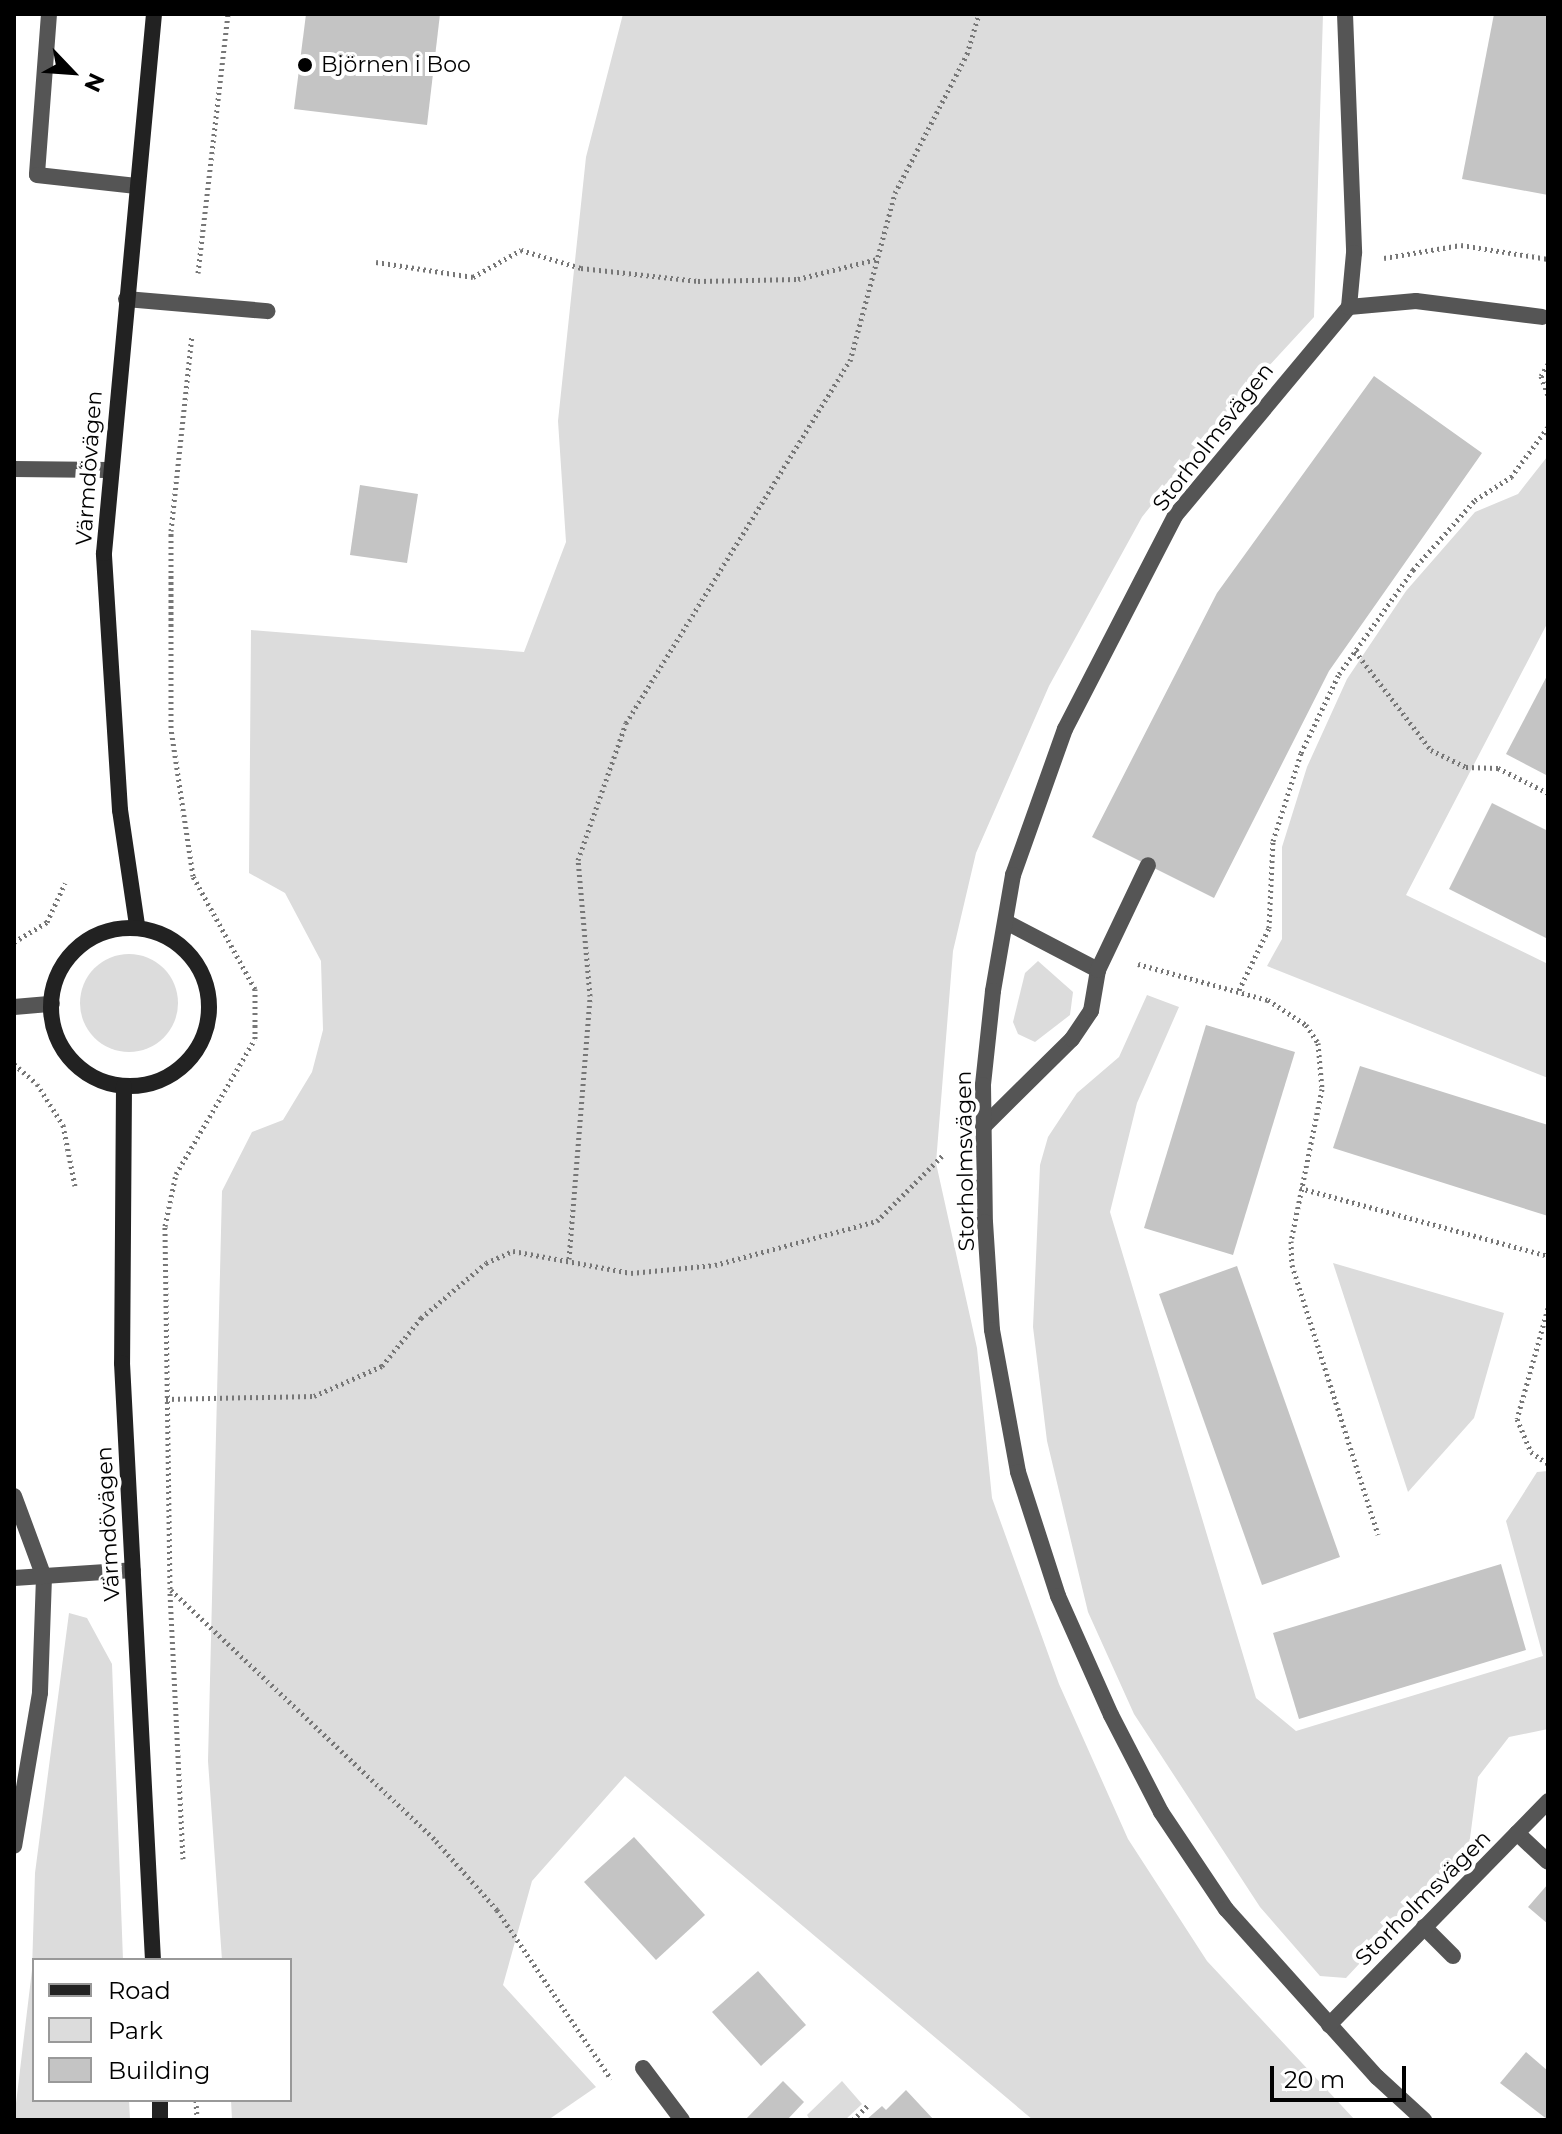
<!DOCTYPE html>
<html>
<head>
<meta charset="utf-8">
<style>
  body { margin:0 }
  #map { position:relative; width:1562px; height:2134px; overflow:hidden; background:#fff; font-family:Montserrat,sans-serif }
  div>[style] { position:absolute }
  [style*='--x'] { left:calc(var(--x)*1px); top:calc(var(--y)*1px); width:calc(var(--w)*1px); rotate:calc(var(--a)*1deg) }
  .green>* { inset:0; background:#dcdcdc }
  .round { border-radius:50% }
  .building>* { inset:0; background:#c4c4c4 }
  .path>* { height:5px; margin-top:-2.5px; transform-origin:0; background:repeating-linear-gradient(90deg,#777 0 2px,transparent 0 6px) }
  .service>* { height:16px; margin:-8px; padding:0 8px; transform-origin:8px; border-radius:8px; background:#555 }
  .minor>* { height:16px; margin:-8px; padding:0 8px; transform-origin:8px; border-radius:8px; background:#555 }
  .tertiary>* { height:16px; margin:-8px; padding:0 8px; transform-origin:8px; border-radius:8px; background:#555 }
  .secondary>* { height:16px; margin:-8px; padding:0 8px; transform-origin:8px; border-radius:8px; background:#222 }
  .secondary>.ring { margin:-8px; padding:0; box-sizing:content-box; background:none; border:16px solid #222; border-radius:50% }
  .dots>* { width:22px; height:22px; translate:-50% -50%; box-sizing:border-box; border:4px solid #fff; border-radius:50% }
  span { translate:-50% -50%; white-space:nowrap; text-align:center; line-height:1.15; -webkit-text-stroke:8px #fff; paint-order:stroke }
  .poi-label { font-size:22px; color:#000 }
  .left { translate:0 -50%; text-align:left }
  .street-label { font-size:22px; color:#000 }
  .frame { position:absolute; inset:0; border:16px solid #000; pointer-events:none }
  .legend { position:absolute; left:32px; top:1958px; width:260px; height:144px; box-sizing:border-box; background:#fff; border:2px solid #999; margin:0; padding:10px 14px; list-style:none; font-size:24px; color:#000 }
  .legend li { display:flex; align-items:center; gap:16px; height:40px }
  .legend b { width:40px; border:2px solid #999 }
  .north { position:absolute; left:32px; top:32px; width:80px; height:80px; -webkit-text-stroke:6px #fff; paint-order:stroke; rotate:115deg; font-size:22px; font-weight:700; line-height:32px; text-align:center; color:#000 }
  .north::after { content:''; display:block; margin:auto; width:28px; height:36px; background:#000; clip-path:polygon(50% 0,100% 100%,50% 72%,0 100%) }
  .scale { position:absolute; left:1270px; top:2066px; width:136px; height:36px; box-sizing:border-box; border:4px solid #000; border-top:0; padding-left:10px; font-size:24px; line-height:28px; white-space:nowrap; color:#000; -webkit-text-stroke:6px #fff; paint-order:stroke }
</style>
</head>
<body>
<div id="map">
  <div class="green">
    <i style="clip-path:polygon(623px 14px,1323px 14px,1314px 317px,1220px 419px,1142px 517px,1049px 686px,976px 853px,953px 951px,936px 1163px,977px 1348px,992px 1498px,1059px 1684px,1128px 1839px,1207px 1961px,1355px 2120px,1033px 2120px,625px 1776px,532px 1881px,503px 1985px,596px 2087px,548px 2120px,232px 2120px,231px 2100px,290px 2100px,290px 1960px,222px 1960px,208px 1761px,222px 1191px,252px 1132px,283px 1120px,312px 1072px,323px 1030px,321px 961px,285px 893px,249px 873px,251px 630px,524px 652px,566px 542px,558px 421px,586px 157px)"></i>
    <i style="clip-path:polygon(1547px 457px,1548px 622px,1406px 895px,1548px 964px,1548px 1078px,1267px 966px,1282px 939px,1282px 847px,1307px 767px,1347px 679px,1406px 591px,1475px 512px,1518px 494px)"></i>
    <i class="round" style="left:80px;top:954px;width:98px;height:98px"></i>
    <i style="clip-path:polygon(1038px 961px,1073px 992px,1070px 1015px,1035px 1042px,1018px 1034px,1013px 1022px,1025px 973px)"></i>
    <i style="clip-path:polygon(1147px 995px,1179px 1007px,1137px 1103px,1110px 1212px,1256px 1698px,1296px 1731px,1543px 1656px,1506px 1521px,1537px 1472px,1548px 1471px,1548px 1729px,1509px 1737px,1478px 1777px,1469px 1846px,1346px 1978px,1320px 1976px,1260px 1907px,1134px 1714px,1088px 1612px,1047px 1441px,1033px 1327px,1040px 1165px,1048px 1137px,1077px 1093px,1119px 1057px)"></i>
    <i style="clip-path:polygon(1333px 1263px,1504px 1313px,1474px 1418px,1408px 1492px)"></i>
    <i style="clip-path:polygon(69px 1613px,87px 1618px,112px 1664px,123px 1960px,34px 1960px,34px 2100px,129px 2100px,130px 2120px,14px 2120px,32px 1970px,35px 1873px)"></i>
    <i style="clip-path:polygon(842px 2081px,862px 2104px,845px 2120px,810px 2120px,807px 2115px)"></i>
  </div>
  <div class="building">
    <i style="clip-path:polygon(306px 14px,440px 14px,427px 125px,294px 109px)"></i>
    <i style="clip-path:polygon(1494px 14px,1548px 14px,1548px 195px,1462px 179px)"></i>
    <i style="clip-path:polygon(1374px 376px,1482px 453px,1329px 671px,1214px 898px,1092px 837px,1217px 593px)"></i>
    <i style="clip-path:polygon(360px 485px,418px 494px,407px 563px,350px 555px)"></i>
    <i style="clip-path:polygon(1548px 674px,1548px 776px,1506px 754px)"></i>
    <i style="clip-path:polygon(1492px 803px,1548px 831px,1548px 939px,1449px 889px)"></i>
    <i style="clip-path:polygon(1206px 1025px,1295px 1052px,1233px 1255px,1144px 1228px)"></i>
    <i style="clip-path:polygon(1360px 1066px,1548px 1125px,1548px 1216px,1333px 1148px)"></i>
    <i style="clip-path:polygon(1237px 1266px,1340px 1557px,1262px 1585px,1159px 1294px)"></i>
    <i style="clip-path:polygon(1501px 1564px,1526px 1650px,1299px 1719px,1273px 1633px)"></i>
    <i style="clip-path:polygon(634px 1837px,705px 1915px,656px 1960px,584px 1882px)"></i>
    <i style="clip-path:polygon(1548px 1884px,1548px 1924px,1528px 1907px)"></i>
    <i style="clip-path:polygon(758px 1971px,806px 2025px,761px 2066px,712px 2012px)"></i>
    <i style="clip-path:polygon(1526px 2052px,1548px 2071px,1548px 2120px,1500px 2083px)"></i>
    <i style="clip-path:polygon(783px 2081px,804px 2102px,787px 2120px,745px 2120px)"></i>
    <i style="clip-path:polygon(906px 2090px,934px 2120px,866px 2120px,882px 2106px,886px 2110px)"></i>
  </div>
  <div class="path">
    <i style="--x:1384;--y:258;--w:78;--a:-9.6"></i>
    <i style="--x:1461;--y:245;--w:88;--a:9.1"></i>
    <i style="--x:376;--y:262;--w:98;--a:8.8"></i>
    <i style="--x:473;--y:277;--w:55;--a:-29.4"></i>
    <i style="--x:521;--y:250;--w:63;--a:16.7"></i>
    <i style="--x:581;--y:268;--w:118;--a:6.3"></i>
    <i style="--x:698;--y:281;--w:100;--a:-1.1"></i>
    <i style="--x:798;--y:279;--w:81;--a:-14.2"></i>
    <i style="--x:198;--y:273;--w:261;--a:-83.4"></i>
    <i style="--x:1548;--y:364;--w:14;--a:120"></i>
    <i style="--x:1541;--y:376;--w:20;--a:70"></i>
    <i style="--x:1355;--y:651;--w:125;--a:52.5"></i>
    <i style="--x:1431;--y:750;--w:39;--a:26"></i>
    <i style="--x:1466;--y:767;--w:32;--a:2"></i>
    <i style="--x:1498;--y:768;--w:56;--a:26.6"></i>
    <i style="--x:14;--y:942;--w:39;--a:-31"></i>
    <i style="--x:47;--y:922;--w:43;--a:-65.2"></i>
    <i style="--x:1138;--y:964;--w:135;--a:15.5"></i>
    <i style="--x:1268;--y:1000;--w:45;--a:33.3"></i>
    <i style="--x:1306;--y:1025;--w:22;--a:56"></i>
    <i style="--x:1318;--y:1043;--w:46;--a:85"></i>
    <i style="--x:1322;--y:1089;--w:155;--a:101.5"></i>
    <i style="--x:1291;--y:1241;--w:24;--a:88"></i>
    <i style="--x:1292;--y:1265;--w:283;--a:72.3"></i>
    <i style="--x:1239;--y:990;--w:69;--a:-64.2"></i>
    <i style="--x:1269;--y:928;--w:87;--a:-87.4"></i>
    <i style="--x:1273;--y:841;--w:92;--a:-72.3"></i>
    <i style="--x:1301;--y:753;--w:88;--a:-64.3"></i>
    <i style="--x:1339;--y:674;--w:128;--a:-54.6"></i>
    <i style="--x:1413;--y:570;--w:94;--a:-48.5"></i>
    <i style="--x:1475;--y:500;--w:43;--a:-32.6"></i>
    <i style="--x:1511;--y:477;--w:62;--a:-53.5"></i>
    <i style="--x:14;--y:1064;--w:30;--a:41"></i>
    <i style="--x:37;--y:1084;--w:49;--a:57.6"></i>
    <i style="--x:63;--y:1125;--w:62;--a:78.9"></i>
    <i style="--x:1300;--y:1188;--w:257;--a:15.3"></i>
    <i style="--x:569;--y:1259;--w:264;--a:-85.4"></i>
    <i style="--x:590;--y:996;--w:137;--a:-95"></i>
    <i style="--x:578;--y:860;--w:145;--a:-70.7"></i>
    <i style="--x:626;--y:723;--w:426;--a:-58.3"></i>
    <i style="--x:850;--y:361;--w:174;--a:-75"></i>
    <i style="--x:895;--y:193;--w:157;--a:-62.6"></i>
    <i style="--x:967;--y:54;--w:42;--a:-73.3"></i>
    <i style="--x:1548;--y:1308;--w:115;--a:105.6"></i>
    <i style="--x:1517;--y:1419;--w:36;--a:67"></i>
    <i style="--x:1531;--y:1452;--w:21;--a:35"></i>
    <i style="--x:166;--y:1399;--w:148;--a:-1.2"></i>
    <i style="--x:314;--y:1396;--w:74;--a:-23.8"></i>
    <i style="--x:382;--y:1366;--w:62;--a:-50.9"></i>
    <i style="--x:421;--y:1318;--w:85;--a:-40.2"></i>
    <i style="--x:486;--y:1263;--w:30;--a:-24"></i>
    <i style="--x:513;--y:1251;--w:120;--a:10.6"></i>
    <i style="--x:631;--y:1273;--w:84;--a:-5.4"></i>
    <i style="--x:715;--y:1265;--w:168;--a:-15.2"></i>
    <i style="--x:877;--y:1221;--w:95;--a:-45"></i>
    <i style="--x:171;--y:1590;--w:365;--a:43.4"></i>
    <i style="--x:436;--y:1841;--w:92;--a:48.5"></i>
    <i style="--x:497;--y:1910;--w:204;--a:56"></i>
    <i style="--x:183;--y:1859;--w:270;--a:-92.8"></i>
    <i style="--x:170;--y:1589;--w:363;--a:-90.8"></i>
    <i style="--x:165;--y:1226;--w:53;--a:-78.1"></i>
    <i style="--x:176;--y:1174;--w:156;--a:-59.7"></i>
    <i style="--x:255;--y:1039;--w:50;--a:-90"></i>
    <i style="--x:255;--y:989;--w:129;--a:-118.8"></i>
    <i style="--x:193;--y:876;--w:150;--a:-98.5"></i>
    <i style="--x:171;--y:728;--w:197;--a:-90"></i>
    <i style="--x:171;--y:531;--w:197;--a:-83.9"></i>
    <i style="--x:196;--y:2100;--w:20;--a:87"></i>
    <i style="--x:853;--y:2120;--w:21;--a:-45"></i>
  </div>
  <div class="service">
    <i style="--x:49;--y:14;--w:161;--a:94.3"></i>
    <i style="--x:37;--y:175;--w:100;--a:6.3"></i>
    <i style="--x:126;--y:299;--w:142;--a:4.9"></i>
    <i style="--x:14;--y:469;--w:94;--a:0.6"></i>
    <i style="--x:1006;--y:922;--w:104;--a:27.6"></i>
    <i style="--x:983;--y:1127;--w:125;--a:-44.7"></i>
    <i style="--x:1072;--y:1039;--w:34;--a:-56"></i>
    <i style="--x:1091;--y:1011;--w:42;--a:-80.3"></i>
    <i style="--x:1098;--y:970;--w:116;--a:-64.5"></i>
    <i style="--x:14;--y:1496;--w:86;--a:69.7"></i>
    <i style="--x:44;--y:1577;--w:116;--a:92"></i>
    <i style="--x:40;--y:1693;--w:155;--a:99.6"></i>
    <i style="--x:14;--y:1578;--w:119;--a:-3.8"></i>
    <i style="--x:1517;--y:1833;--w:42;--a:43.1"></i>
    <i style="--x:1424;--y:1927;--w:41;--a:45"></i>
  </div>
  <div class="minor">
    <i style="--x:1345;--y:14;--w:239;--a:87.8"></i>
    <i style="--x:1354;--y:253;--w:54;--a:95.3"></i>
    <i style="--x:1349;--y:307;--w:272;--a:129.8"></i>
    <i style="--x:1175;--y:516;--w:240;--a:117.3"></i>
    <i style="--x:1065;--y:729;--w:155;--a:109.6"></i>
    <i style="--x:1013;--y:875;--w:118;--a:99.8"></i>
    <i style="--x:993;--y:991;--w:95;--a:96.1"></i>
    <i style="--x:983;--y:1085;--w:137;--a:89.2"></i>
    <i style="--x:985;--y:1222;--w:108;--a:86.3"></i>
    <i style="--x:992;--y:1330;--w:144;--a:79.6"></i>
    <i style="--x:1018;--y:1472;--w:130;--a:72.1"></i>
    <i style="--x:1058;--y:1596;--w:130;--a:66"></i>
    <i style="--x:1111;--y:1715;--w:109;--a:62.7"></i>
    <i style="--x:1161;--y:1812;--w:117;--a:56.2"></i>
    <i style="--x:1226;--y:1909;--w:226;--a:48.1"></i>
    <i style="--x:1377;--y:2077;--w:64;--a:42.5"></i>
    <i style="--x:1349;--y:307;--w:67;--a:-5.1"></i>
    <i style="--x:1416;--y:301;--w:127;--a:7.2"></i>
    <i style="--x:1329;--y:2025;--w:313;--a:-45.6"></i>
    <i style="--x:643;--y:2068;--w:65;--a:53.1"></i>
  </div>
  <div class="tertiary">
    <i style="--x:14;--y:1007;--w:38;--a:-5"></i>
  </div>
  <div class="secondary">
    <i style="--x:137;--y:925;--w:116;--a:-98.4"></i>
    <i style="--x:120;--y:810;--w:257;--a:-93.6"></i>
    <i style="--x:104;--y:553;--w:541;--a:-84.7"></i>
    <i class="ring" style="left:51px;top:928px;width:142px;height:142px"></i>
    <i style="--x:124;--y:1086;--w:277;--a:90.4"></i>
    <i style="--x:122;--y:1363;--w:598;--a:87.03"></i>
    <i style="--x:160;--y:2100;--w:20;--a:90"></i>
  </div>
  <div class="dots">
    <i style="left:305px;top:65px;background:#000"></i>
  </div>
  <div class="poi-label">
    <span class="left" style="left:321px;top:65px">Björnen i Boo</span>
  </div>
  <div class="street-label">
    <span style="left:1213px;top:437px;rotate:-52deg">Storholmsvägen</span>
    <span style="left:89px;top:468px;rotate:-86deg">Värmdövägen</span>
    <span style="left:965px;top:1161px;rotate:-91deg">Storholmsvägen</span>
    <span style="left:108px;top:1524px;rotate:-93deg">Värmdövägen</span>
    <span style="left:1423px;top:1898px;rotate:-45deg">Storholmsvägen</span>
  </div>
  <div class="frame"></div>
  <ul class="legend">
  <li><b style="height:10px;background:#222"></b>Road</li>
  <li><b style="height:22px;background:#dcdcdc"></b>Park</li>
  <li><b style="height:22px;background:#c4c4c4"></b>Building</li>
  </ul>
  <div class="north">N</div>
  <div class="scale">20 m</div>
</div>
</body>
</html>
